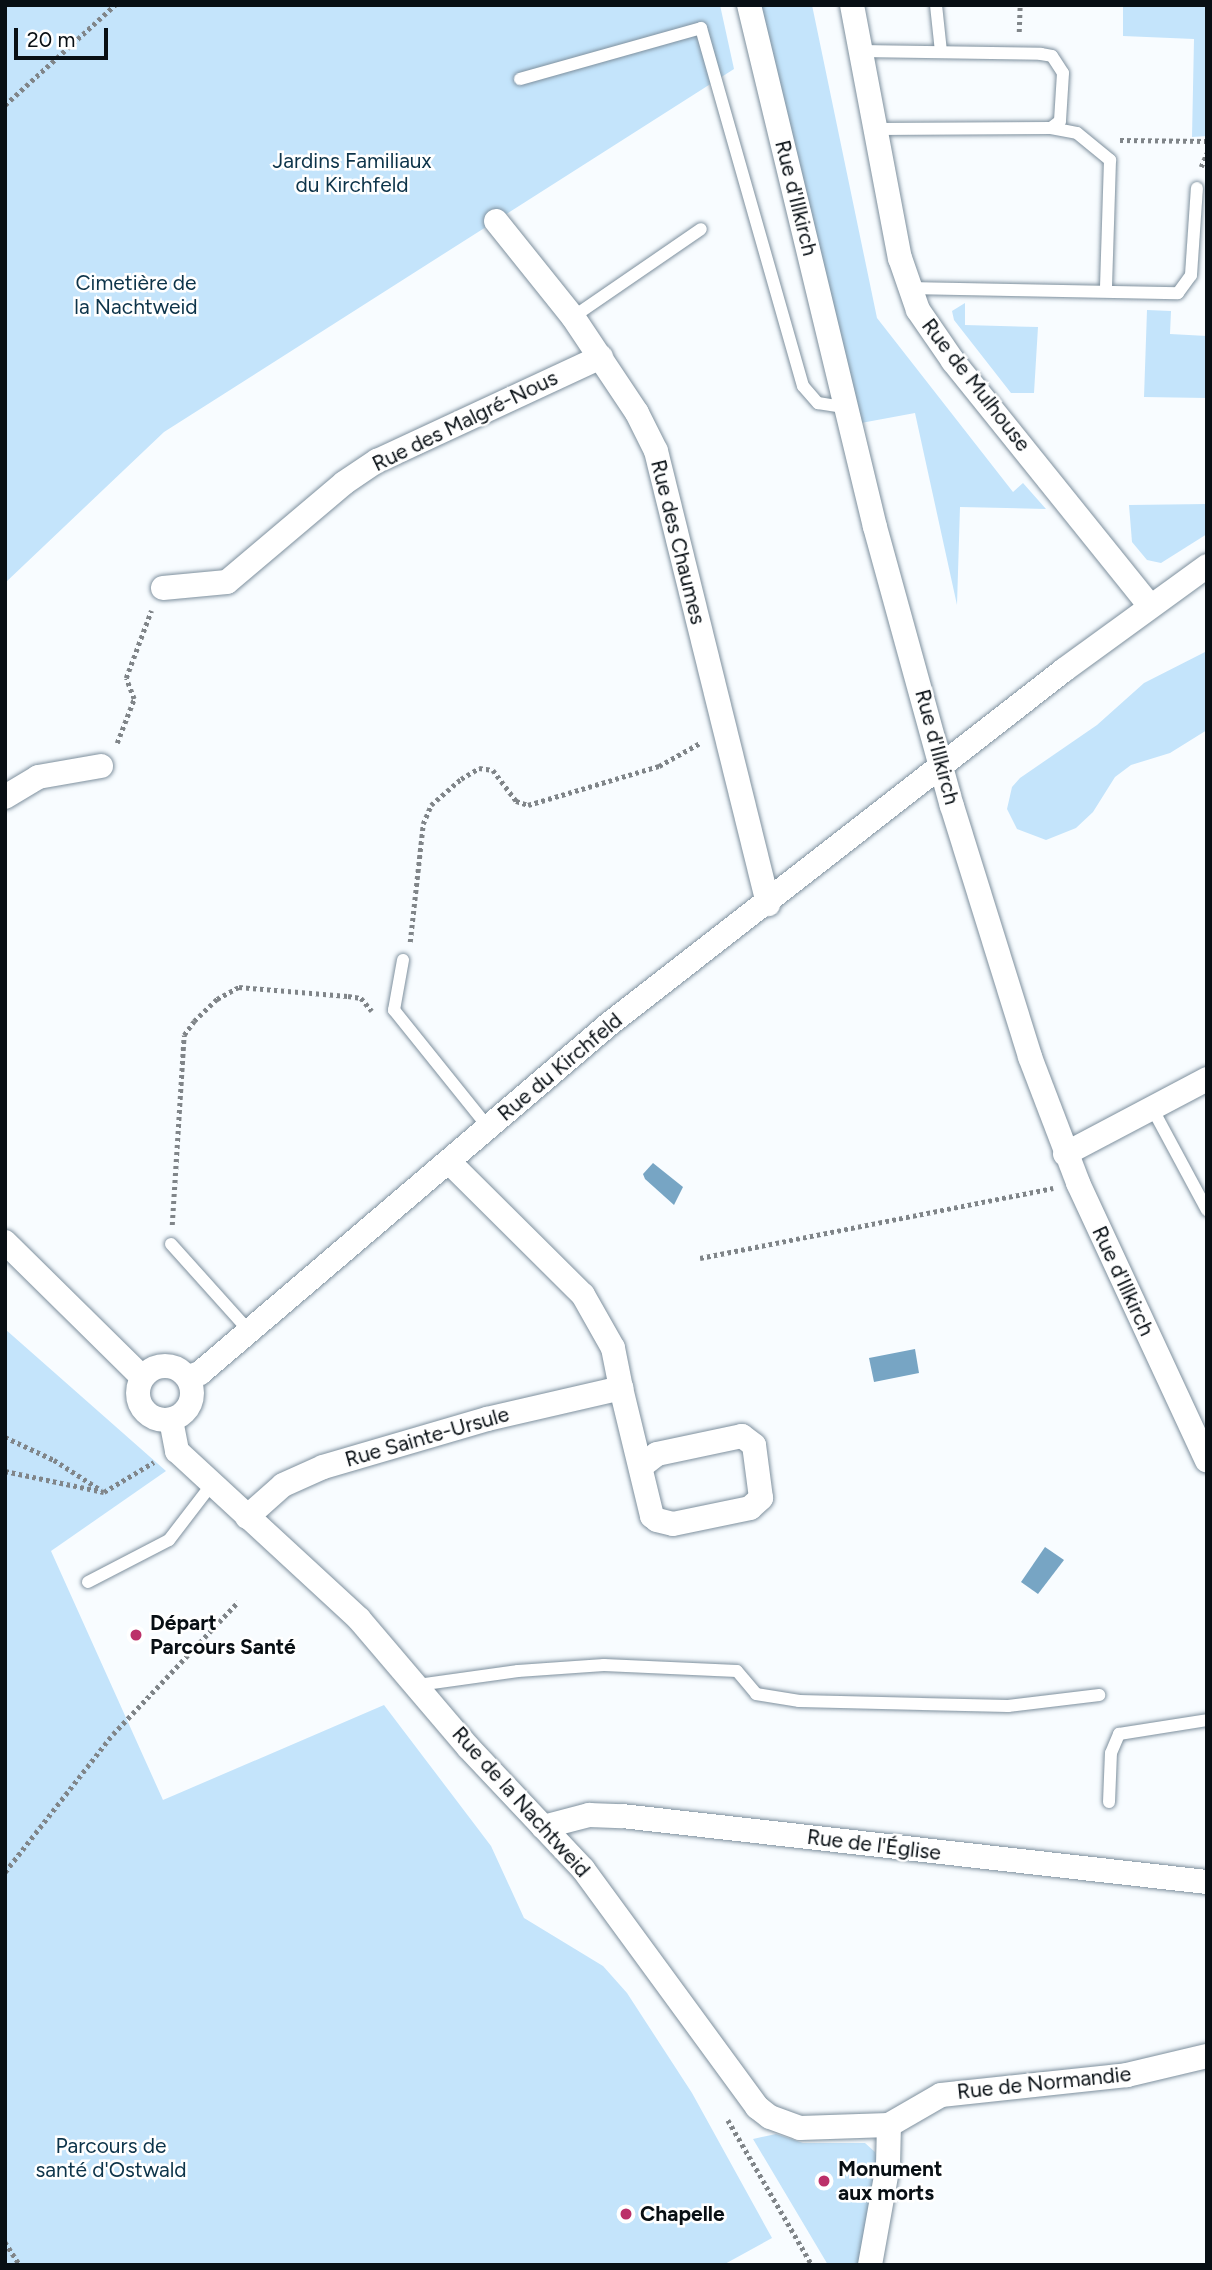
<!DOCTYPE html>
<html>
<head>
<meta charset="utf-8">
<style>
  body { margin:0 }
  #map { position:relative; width:1212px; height:2270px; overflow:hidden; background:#f8fcff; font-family:Figtree,sans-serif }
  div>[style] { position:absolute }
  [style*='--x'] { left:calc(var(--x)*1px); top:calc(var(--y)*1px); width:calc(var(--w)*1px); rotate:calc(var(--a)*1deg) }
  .green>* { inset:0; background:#c4e4fb }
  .water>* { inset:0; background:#77a5c4 }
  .path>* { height:4.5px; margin-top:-2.25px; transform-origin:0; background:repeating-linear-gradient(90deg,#808589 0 3.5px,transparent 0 7px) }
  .roads { filter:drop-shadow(0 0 2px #7e909e) drop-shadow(0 0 2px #7e909e) }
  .lane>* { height:12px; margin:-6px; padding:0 6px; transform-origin:6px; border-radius:6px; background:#fff }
  .street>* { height:24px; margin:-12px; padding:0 12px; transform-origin:12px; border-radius:12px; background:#fff }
  .street>.ring { margin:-12px; padding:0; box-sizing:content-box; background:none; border:24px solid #fff; border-radius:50% }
  .dots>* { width:19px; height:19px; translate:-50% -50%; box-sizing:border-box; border:4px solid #fff; border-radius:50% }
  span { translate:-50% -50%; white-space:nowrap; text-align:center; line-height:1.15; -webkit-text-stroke:5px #fff; paint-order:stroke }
  .park-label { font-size:21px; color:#0d344a }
  .street-label { font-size:21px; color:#080f14 }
  .poi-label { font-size:21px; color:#080f14; font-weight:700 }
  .left { translate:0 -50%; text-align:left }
  .frame { position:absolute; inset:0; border:7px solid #080f14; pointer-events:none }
  .scale { position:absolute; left:14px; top:28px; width:94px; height:32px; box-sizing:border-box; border:4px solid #080f14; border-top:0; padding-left:9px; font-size:21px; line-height:24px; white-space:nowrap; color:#080f14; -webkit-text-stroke:5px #fff; paint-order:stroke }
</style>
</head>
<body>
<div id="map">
  <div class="green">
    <i style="clip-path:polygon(5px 5px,720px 5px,734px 69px,164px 432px,5px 583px)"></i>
    <i style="clip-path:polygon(760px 5px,812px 5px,877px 318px,1013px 492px,1023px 483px,1046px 509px,960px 507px,957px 605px,915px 413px,861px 423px)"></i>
    <i style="clip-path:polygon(1123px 5px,1207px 5px,1207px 136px,1192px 137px,1194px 39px,1123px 36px)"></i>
    <i style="clip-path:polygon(965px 303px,965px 325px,1038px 327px,1034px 393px,1011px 393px,954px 320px,952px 311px)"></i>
    <i style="clip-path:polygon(1147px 310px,1171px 311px,1170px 334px,1207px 336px,1207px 398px,1144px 397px)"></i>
    <i style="clip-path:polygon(1207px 504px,1207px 534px,1161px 563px,1147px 560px,1132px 542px,1129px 505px)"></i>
    <i style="clip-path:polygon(1207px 651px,1207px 730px,1170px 753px,1131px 765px,1115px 777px,1093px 812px,1076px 828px,1046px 840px,1017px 829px,1007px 809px,1012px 787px,1020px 778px,1097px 725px,1144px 683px)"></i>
    <i style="clip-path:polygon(5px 1329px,166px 1471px,51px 1551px,163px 1800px,384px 1705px,491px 1846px,524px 1918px,603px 1966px,627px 1993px,692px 2093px,772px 2238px,723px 2265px,5px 2265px)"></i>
    <i style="clip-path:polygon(776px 2134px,803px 2143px,865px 2143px,875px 2152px,878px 2163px,859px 2265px,828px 2265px,753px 2139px)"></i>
  </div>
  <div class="water">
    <i style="clip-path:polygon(653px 1163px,683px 1187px,674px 1205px,645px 1179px,643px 1174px)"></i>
    <i style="clip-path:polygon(915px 1349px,919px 1373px,874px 1382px,869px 1358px)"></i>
    <i style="clip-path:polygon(1045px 1547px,1064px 1560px,1038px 1594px,1021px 1582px)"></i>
  </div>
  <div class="path">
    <i style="--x:1019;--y:32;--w:27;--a:-88"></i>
    <i style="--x:5;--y:105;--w:149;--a:-42.3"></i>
    <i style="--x:1120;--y:140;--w:87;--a:0.7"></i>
    <i style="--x:1201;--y:167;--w:15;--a:-67"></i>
    <i style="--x:117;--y:743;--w:47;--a:-68.9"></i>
    <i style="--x:134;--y:699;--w:22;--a:-111"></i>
    <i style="--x:126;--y:678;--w:72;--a:-69.5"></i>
    <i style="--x:410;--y:942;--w:119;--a:-83.7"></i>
    <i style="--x:423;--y:824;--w:21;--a:-67"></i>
    <i style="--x:431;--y:805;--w:40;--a:-41"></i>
    <i style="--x:461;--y:779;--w:21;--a:-31"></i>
    <i style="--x:479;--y:768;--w:14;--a:8"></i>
    <i style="--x:493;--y:770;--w:39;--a:53"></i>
    <i style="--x:516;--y:801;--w:13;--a:18"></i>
    <i style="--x:528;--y:805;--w:137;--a:-16.6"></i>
    <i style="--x:659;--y:766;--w:47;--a:-29.3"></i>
    <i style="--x:172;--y:1225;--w:190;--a:-86.4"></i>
    <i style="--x:184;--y:1035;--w:17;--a:-54"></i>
    <i style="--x:194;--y:1021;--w:32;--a:-44"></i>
    <i style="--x:217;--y:999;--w:25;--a:-29"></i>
    <i style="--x:239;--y:987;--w:109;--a:4.7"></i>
    <i style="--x:348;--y:996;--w:13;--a:9"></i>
    <i style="--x:361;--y:998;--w:17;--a:50"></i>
    <i style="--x:700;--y:1258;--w:360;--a:-11.2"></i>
    <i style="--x:5;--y:1437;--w:54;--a:25.1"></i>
    <i style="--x:54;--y:1460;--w:56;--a:32.6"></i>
    <i style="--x:5;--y:1471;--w:101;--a:12"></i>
    <i style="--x:104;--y:1492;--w:58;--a:-31"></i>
    <i style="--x:5;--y:1872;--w:175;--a:-52"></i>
    <i style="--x:113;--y:1734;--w:182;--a:-46.6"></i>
    <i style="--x:728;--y:2120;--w:168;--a:59.9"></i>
    <i style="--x:5;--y:2242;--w:27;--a:57"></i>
  </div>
  <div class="roads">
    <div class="lane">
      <i style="--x:936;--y:5;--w:47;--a:83.9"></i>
      <i style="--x:860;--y:51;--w:181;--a:0.9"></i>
      <i style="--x:1041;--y:54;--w:11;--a:10"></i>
      <i style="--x:1052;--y:56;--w:20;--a:57"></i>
      <i style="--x:1063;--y:73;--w:48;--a:93.6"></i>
      <i style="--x:1060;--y:121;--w:11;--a:142"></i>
      <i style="--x:1051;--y:128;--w:175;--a:179.7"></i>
      <i style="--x:520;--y:79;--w:188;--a:-15.7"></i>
      <i style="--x:701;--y:28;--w:372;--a:74.1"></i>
      <i style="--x:803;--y:386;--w:23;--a:49"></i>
      <i style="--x:818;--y:403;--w:26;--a:9"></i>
      <i style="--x:1051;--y:128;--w:26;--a:11"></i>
      <i style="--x:1077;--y:133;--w:43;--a:39.3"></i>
      <i style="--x:1110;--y:160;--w:130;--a:91.8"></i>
      <i style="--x:908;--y:288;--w:270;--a:1.1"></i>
      <i style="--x:1178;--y:293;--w:22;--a:-54"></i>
      <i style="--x:1191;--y:275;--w:87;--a:-86.1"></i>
      <i style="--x:573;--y:317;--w:155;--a:-34.5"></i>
      <i style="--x:403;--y:960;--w:51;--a:100.2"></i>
      <i style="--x:394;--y:1010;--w:150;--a:51.2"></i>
      <i style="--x:1152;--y:1108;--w:116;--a:61.7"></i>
      <i style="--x:171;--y:1244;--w:117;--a:48.1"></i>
      <i style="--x:88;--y:1582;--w:91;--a:-27.4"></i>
      <i style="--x:169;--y:1540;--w:71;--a:-52.5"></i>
      <i style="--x:418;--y:1685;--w:101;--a:-8"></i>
      <i style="--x:518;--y:1671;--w:86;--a:-4"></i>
      <i style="--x:604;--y:1665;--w:133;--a:2.6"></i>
      <i style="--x:737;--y:1671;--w:30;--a:50"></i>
      <i style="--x:756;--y:1694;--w:44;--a:9.2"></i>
      <i style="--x:799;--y:1701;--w:209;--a:1.4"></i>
      <i style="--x:1008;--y:1706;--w:92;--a:-6.9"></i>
      <i style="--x:1109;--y:1802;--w:49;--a:-87.7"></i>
      <i style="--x:1111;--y:1753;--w:21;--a:-67"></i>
      <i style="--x:1119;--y:1734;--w:89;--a:-9"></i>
    </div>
    <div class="street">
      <i style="--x:749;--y:5;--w:537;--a:76.43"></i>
      <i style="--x:875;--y:527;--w:289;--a:74.6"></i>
      <i style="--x:952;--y:806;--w:263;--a:72.7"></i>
      <i style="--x:1030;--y:1057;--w:135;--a:69.1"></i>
      <i style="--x:1078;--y:1183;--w:306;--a:65.1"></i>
      <i style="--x:852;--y:5;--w:258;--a:79.3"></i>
      <i style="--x:900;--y:258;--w:55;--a:70.9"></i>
      <i style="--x:918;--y:310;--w:62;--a:55.5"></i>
      <i style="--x:953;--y:361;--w:314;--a:51.2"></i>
      <i style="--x:496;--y:221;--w:123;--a:51.3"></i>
      <i style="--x:573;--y:317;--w:115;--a:56.3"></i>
      <i style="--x:637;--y:413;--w:42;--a:63.4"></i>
      <i style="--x:656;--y:451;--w:467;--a:76.1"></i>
      <i style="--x:163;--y:588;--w:64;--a:-5.4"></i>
      <i style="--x:227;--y:582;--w:153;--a:-40.2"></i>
      <i style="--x:344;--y:483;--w:40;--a:-34"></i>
      <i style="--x:377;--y:461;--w:247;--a:-24.9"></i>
      <i style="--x:5;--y:797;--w:39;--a:-31"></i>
      <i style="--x:38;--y:777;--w:64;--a:-9.9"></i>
      <i style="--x:1065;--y:1154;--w:161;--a:-27.8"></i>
      <i style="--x:5;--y:1242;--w:192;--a:44.6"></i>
      <i class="ring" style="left:138px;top:1366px;width:30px;height:30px"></i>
      <i style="--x:189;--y:1377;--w:12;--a:-20"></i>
      <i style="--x:200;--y:1373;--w:536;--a:-40.46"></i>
      <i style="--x:608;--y:1025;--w:578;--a:-37.9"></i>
      <i style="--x:1064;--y:670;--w:177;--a:-36"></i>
      <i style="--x:621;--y:1388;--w:132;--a:76.4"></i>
      <i style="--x:652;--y:1516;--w:6;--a:39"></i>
      <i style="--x:657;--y:1520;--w:16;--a:14"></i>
      <i style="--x:673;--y:1524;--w:79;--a:-11.7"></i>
      <i style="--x:750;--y:1508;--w:15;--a:-42"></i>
      <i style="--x:761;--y:1498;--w:53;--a:-97.5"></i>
      <i style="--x:754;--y:1445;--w:15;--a:-143"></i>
      <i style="--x:742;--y:1436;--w:87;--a:168"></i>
      <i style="--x:657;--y:1454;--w:18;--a:142"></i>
      <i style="--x:171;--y:1420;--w:32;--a:79"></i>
      <i style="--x:177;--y:1451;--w:248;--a:42.7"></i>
      <i style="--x:359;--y:1619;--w:168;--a:49.6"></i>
      <i style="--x:468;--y:1747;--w:168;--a:46.7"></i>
      <i style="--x:583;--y:1869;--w:295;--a:53.8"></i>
      <i style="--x:757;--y:2107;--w:16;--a:38"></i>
      <i style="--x:770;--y:2117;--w:32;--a:20"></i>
      <i style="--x:800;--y:2128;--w:89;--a:-1.9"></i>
      <i style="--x:889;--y:2125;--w:60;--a:-30"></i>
      <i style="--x:941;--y:2095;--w:187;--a:-6.1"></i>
      <i style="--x:1127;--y:2075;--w:82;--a:-13.4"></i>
      <i style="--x:247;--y:1517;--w:48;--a:-41.6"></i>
      <i style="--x:283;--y:1485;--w:44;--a:-24.2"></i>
      <i style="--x:323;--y:1467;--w:171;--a:-16.3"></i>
      <i style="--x:487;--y:1419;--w:138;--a:-13"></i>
      <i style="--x:621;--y:1388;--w:41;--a:-101.3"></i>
      <i style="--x:613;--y:1348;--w:61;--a:-119.5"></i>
      <i style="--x:583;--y:1295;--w:189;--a:-135.2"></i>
      <i style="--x:543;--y:1827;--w:48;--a:-14.6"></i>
      <i style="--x:589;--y:1815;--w:33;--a:2"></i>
      <i style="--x:622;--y:1816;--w:589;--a:6.44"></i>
      <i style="--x:870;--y:2265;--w:102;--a:-79.8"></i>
      <i style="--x:888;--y:2165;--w:40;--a:-88.6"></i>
    </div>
  </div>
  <div class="dots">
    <i style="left:136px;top:1635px;background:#bb3069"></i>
    <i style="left:824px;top:2181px;background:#bb3069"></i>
    <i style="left:626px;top:2214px;background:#bb3069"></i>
  </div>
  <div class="park-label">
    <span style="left:352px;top:173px">Jardins Familiaux<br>du Kirchfeld</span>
    <span style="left:136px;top:295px">Cimetière de<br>la Nachtweid</span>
    <span style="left:111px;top:2158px">Parcours de<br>santé d'Ostwald</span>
  </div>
  <div class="street-label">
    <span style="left:796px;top:198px;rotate:76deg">Rue d'Illkirch</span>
    <span style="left:976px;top:385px;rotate:52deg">Rue de Mulhouse</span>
    <span style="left:465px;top:421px;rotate:-26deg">Rue des Malgré-Nous</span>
    <span style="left:678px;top:542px;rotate:76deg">Rue des Chaumes</span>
    <span style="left:937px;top:747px;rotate:75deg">Rue d'Illkirch</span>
    <span style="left:560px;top:1067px;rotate:-40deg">Rue du Kirchfeld</span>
    <span style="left:1123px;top:1281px;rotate:65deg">Rue d'Illkirch</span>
    <span style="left:427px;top:1437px;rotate:-16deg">Rue Sainte-Ursule</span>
    <span style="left:521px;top:1802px;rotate:48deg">Rue de la Nachtweid</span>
    <span style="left:874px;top:1845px;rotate:7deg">Rue de l'Église</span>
    <span style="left:1044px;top:2083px;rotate:-6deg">Rue de Normandie</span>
  </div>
  <div class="poi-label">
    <span class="left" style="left:150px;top:1635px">Départ<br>Parcours Santé</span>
    <span class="left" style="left:838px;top:2181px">Monument<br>aux morts</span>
    <span class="left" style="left:640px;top:2214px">Chapelle</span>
  </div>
  <div class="frame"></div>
  <div class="scale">20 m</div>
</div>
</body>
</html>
